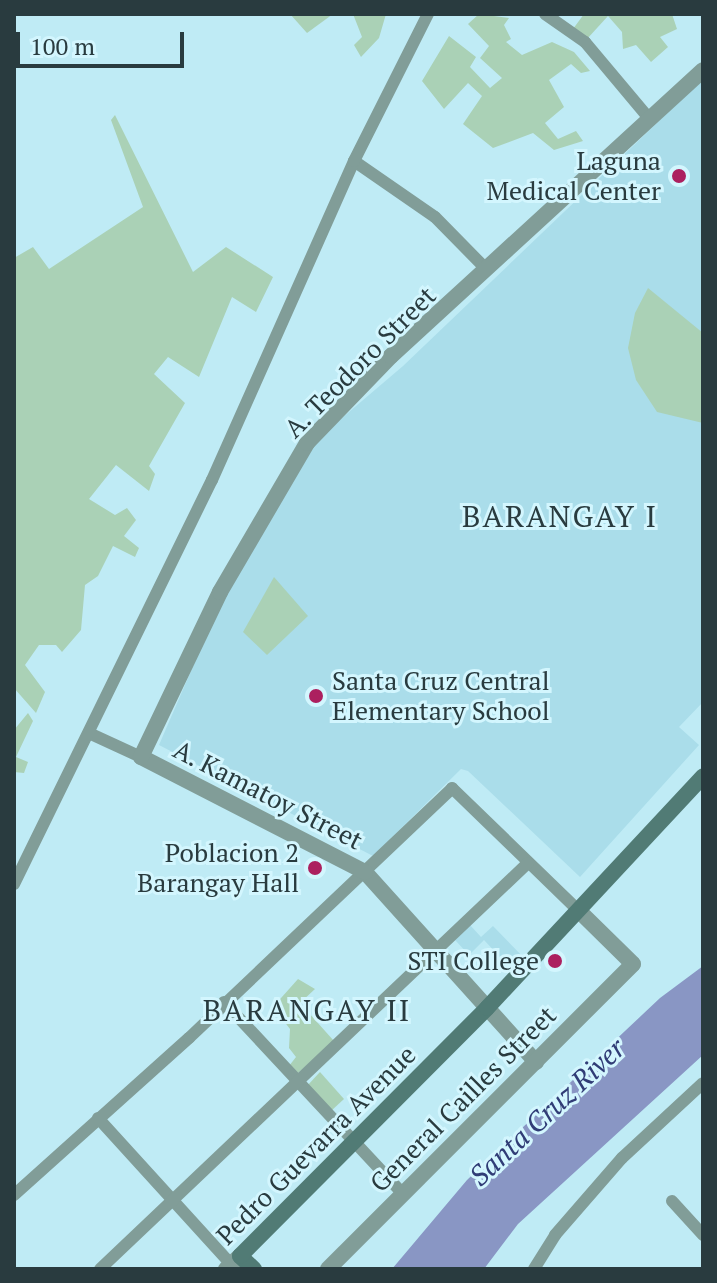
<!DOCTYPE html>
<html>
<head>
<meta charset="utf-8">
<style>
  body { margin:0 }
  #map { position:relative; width:717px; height:1283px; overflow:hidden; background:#bfebf5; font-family:"PT Serif",serif }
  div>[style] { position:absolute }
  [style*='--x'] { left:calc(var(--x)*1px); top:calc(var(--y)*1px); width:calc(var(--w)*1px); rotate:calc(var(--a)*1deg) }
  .built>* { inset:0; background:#aaddea }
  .green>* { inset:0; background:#aad1b6 }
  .water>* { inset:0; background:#8996c4 }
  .minor>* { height:12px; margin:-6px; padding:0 6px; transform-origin:6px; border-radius:6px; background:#819d98 }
  .tertiary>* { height:16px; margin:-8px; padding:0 8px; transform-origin:8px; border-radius:8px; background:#819d98 }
  .secondary>* { height:16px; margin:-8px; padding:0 8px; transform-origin:8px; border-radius:8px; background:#517b75 }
  .dots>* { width:22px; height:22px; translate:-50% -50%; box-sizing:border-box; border:4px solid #d3f6fe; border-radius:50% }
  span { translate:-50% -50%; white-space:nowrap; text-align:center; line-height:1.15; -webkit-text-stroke:6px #d3f6fe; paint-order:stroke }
  .poi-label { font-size:26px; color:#293b3f }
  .right { translate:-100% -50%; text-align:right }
  .left { translate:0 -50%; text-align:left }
  .street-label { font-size:26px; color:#293b3f }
  .water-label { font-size:28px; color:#303c76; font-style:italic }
  .quarter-label { font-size:30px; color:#293b3f; letter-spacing:2px }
  .frame { position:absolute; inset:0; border:16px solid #293b3f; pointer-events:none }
  .scale { position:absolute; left:16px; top:32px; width:168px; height:36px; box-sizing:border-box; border:4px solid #293b3f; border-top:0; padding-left:10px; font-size:24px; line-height:28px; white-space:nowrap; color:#293b3f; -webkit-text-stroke:6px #d3f6fe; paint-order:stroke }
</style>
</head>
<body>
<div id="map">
  <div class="built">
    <i style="clip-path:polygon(703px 79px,703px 702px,679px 727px,699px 745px,580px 877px,468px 771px,461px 769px,373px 856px,159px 745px,216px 613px,274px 505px,322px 435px,403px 366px)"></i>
    <i style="clip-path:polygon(470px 925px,481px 937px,493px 926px,526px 960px,514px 972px,484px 940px,469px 955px,455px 940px)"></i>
  </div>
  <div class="green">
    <i style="clip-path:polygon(290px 14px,333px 14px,307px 33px)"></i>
    <i style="clip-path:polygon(353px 14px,386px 14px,379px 38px,361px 57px,354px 45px,362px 37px)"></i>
    <i style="clip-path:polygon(479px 14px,509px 18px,504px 25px,511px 39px,506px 42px,522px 55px,552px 42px,574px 52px,590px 71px,581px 73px,571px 64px,549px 80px,564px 107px,545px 123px,558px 139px,576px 131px,583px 141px,554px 150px,533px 133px,493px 148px,463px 124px,482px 96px,468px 83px,444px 109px,422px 81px,449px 36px,476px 57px,470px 67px,490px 88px,502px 78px,480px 58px,489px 46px,468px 24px)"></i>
    <i style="clip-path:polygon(584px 14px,672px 14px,677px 29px,660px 37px,668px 47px,651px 62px,636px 45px,623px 49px,622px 32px,608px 16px,587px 39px,573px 29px)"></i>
    <i style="clip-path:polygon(115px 115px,193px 272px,226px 247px,273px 277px,256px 312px,232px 297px,199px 377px,168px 357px,154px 374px,185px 403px,149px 466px,155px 474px,149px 491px,116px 465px,89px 499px,115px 515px,127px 508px,136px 520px,124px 536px,139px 548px,135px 557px,113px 546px,98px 576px,85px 585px,81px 630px,62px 652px,56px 645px,39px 645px,25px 665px,45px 692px,36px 713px,14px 688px,14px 258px,33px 247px,49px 269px,143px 207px,111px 120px)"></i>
    <i style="clip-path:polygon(648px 288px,703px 333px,703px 423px,657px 412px,636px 380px,628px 348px,635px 313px)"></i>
    <i style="clip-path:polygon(274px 577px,308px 616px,267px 655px,243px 632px)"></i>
    <i style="clip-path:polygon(28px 713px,33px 721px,16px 757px,28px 762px,24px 773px,14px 772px,14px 730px)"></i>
    <i style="clip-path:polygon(298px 979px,315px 989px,300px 1003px,334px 1041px,297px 1074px,289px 1066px,296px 1057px,289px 1048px,290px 1029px,273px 1007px)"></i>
    <i style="clip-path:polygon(320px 1072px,344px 1099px,331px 1111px,306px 1087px)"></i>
  </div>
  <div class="water">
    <i style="clip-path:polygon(703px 966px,703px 1055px,518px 1224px,484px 1269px,392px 1269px,467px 1180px,660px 998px)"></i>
  </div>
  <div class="minor">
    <i style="--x:545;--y:14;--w:49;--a:35"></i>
    <i style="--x:585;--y:42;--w:98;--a:50"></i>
    <i style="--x:354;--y:161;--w:98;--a:34.7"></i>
    <i style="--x:435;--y:217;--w:74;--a:45.5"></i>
    <i style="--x:91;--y:734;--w:55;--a:24.7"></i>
    <i style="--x:14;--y:884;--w:450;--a:-63.9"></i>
    <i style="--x:212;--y:480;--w:349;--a:-66"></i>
    <i style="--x:354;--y:161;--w:165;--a:-63.3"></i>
    <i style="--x:224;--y:1002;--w:261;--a:47"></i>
    <i style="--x:98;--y:1118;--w:197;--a:47.7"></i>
    <i style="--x:14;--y:1195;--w:235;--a:-41.9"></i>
    <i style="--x:189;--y:1038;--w:363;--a:-43.5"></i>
    <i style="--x:452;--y:788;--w:178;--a:44.1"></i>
    <i style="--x:672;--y:1201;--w:46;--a:47.6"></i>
    <i style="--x:100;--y:1269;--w:590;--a:-43.49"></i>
    <i style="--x:534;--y:1269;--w:40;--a:-58"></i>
    <i style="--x:555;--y:1235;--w:102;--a:-49"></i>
    <i style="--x:622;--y:1158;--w:110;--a:-42.8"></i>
  </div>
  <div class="tertiary">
    <i style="--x:536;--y:1062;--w:256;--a:-132"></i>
    <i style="--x:365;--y:872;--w:252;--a:-152.8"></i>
    <i style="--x:141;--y:757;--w:183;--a:-64.4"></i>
    <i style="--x:220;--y:592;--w:173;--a:-59.7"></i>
    <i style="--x:307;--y:443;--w:121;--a:-46"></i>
    <i style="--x:391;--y:356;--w:423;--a:-42.5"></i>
    <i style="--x:226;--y:1269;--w:19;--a:-43"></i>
    <i style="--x:328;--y:1269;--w:431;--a:-45"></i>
    <i style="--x:633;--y:964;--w:74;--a:-135.5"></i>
  </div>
  <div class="secondary">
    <i style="--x:254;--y:1269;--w:19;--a:-137"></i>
    <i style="--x:240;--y:1256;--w:350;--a:-45.1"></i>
    <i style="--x:487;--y:1008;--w:317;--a:-47"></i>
  </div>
  <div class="dots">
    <i style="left:679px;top:176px;background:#ac205f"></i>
    <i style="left:316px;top:696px;background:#ac205f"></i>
    <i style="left:315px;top:868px;background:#ac205f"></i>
    <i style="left:555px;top:961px;background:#ac205f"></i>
  </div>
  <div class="poi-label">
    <span class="right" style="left:661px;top:176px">Laguna<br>Medical Center</span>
    <span class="left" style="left:332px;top:696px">Santa Cruz Central<br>Elementary School</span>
    <span class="right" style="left:299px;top:868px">Poblacion 2<br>Barangay Hall</span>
    <span class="right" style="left:539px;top:961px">STI College</span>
  </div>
  <div class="street-label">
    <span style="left:360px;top:362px;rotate:-45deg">A. Teodoro Street</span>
    <span style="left:268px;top:795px;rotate:27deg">A. Kamatoy Street</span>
    <span style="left:463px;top:1099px;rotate:-45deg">General Cailles Street</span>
    <span style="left:316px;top:1145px;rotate:-45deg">Pedro Guevarra Avenue</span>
  </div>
  <div class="water-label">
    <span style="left:547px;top:1112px;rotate:-43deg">Santa Cruz River</span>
  </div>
  <div class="quarter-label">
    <span style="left:560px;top:516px">BARANGAY I</span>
    <span style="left:307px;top:1010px">BARANGAY II</span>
  </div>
  <div class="frame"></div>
  <div class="scale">100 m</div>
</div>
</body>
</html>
